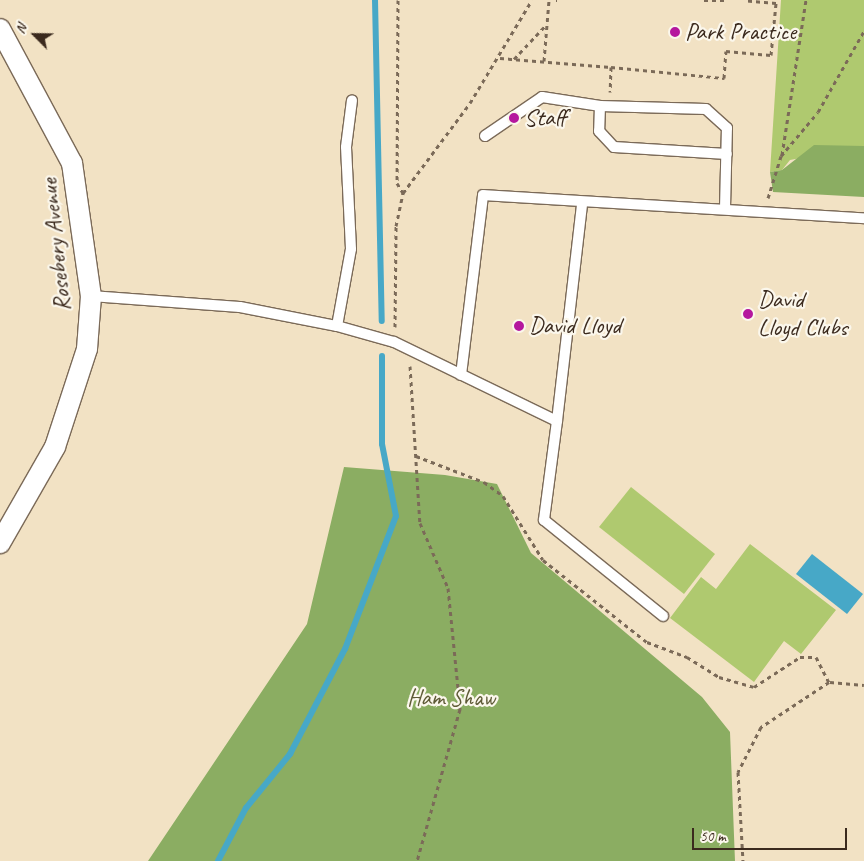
<!DOCTYPE html>
<html>
<head>
<meta charset="utf-8">
<style>
	body { margin:0 }
	#map { position:relative; width:864px; height:861px; overflow:hidden; background:#f2e2c4; font-family:Caveat,sans-serif }
	div>[style] { position:absolute }
	.green>* { inset:0; background:#afc96f }
	.forest>* { inset:0; background:#8bad62 }
	.water>* { inset:0; background:#47a8c7 }
	.stream>* { height:6px; margin:-3px; padding:0 3px; transform-origin:3px; border-radius:3px; background:#47a8c7 }
	.path>* { height:3px; margin-top:-1.5px; transform-origin:0; background:repeating-linear-gradient(90deg,#7b6a58 0 4px,transparent 0 8px) }
	.roads { filter:drop-shadow(1px 0 #7b6a58) drop-shadow(-1px 0 #7b6a58) drop-shadow(0 1px #7b6a58) drop-shadow(0 -1px #7b6a58) }
	.lane>* { height:10px; margin:-5px; padding:0 5px; transform-origin:5px; border-radius:5px; background:#fff }
	.street>* { height:20px; margin:-10px; padding:0 10px; transform-origin:10px; border-radius:10px; background:#fff }
	.dots>* { width:14px; height:14px; translate:-50% -50%; box-sizing:border-box; border:2px solid #fbf7ec; border-radius:50% }
	span { translate:-50% -50%; white-space:nowrap; text-align:center; line-height:1.15; -webkit-text-stroke:4.5px #fbf7ec; paint-order:stroke }
	.poi-label { font-size:24px; color:#3b2a1e }
	.left { translate:0 -50%; text-align:left }
	.street-label { font-size:24px; color:#3b2a1e }
	.park-label { font-size:24px; color:#5e5a36 }
	.north { position:absolute; left:10px; top:10px; width:50px; height:50px; -webkit-text-stroke:4px #fbf7ec; paint-order:stroke; rotate:293deg; font-size:14px; font-weight:700; line-height:20px; text-align:center; color:#3b2a1e }
	.north::after { content:''; display:block; margin:auto; width:18px; height:22px; background:#3b2a1e; clip-path:polygon(50% 0,100% 100%,50% 72%,0 100%) }
	.scale { position:absolute; left:692px; top:828px; width:155px; height:22px; box-sizing:border-box; border:2px solid #3b2a1e; border-top:0; padding-left:6px; font-size:15px; line-height:18px; white-space:nowrap; color:#3b2a1e; -webkit-text-stroke:4px #fbf7ec; paint-order:stroke }
</style>
</head>
<body>
<div id="map">
	<div class="green">
		<i style="clip-path:polygon(781px 0,864px 0,864px 146px,790px 160px,782px 170px,770px 172px)"></i>
		<i style="clip-path:polygon(631px 487px,715px 554px,684px 594px,599px 527px)"></i>
		<i style="clip-path:polygon(750px 544px,836px 610px,801px 654px,784px 641px,754px 682px,670px 618px,701px 577px,716px 589px)"></i>
	</div>
	<div class="forest">
		<i style="clip-path:polygon(814px 145px,864px 146px,864px 197px,773px 192px,770px 172px,782px 170px)"></i>
		<i style="clip-path:polygon(344px 467px,445px 475px,497px 484px,531px 553px,702px 697px,730px 732px,735px 861px,148px 861px,307px 624px)"></i>
	</div>
	<div class="water">
		<i style="clip-path:polygon(812px 554px,863px 594px,847px 614px,796px 574px)"></i>
	</div>
	<div class="stream">
		<i style="left:375px;top:0;width:321px;rotate:88.8deg"></i>
		<i style="left:218px;top:861px;width:60px;rotate:-62.2deg"></i>
		<i style="left:246px;top:808px;width:70px;rotate:-50.8deg"></i>
		<i style="left:290px;top:754px;width:119px;rotate:-62.4deg"></i>
		<i style="left:345px;top:649px;width:142px;rotate:-69deg"></i>
		<i style="left:396px;top:516px;width:73px;rotate:-101deg"></i>
		<i style="left:382px;top:444px;width:88px;rotate:-90deg"></i>
	</div>
	<div class="path">
		<i style="left:398px;top:0;width:183px;rotate:90.3deg"></i>
		<i style="left:397px;top:183px;width:12px;rotate:59deg"></i>
		<i style="left:556px;top:0;width:1px"></i>
		<i style="left:704px;top:0;width:24px"></i>
		<i style="left:500px;top:58px;width:111px;rotate:4.6deg"></i>
		<i style="left:611px;top:67px;width:25px;rotate:92deg"></i>
		<i style="left:514px;top:59px;width:48px;rotate:-46.7deg"></i>
		<i style="left:544px;top:61px;width:61px;rotate:-85.3deg"></i>
		<i style="left:611px;top:67px;width:114px;rotate:5.6deg"></i>
		<i style="left:724px;top:78px;width:27px;rotate:-86deg"></i>
		<i style="left:726px;top:51px;width:45px;rotate:5.1deg"></i>
		<i style="left:771px;top:55px;width:52px;rotate:-84.5deg"></i>
		<i style="left:776px;top:3px;width:32px;rotate:-175deg"></i>
		<i style="left:782px;top:155px;width:157px;rotate:-81.2deg"></i>
		<i style="left:768px;top:198px;width:44px;rotate:-72.8deg"></i>
		<i style="left:781px;top:156px;width:57px;rotate:-49.9deg"></i>
		<i style="left:818px;top:112px;width:93px;rotate:-60.4deg"></i>
		<i style="left:395px;top:327px;width:101px;rotate:-89.4deg"></i>
		<i style="left:396px;top:226px;width:34px;rotate:-78deg"></i>
		<i style="left:403px;top:193px;width:112px;rotate:-53.3deg"></i>
		<i style="left:470px;top:103px;width:120px;rotate:-59deg"></i>
		<i style="left:410px;top:366px;width:157px;rotate:86.4deg"></i>
		<i style="left:420px;top:523px;width:71px;rotate:66.7deg"></i>
		<i style="left:448px;top:588px;width:122px;rotate:84.3deg"></i>
		<i style="left:460px;top:709px;width:158px;rotate:105.8deg"></i>
		<i style="left:416px;top:456px;width:73px;rotate:20.9deg"></i>
		<i style="left:484px;top:482px;width:24px;rotate:36deg"></i>
		<i style="left:503px;top:496px;width:75px;rotate:58deg"></i>
		<i style="left:543px;top:560px;width:132px;rotate:38.3deg"></i>
		<i style="left:647px;top:642px;width:43px;rotate:20.6deg"></i>
		<i style="left:687px;top:657px;width:38px;rotate:32deg"></i>
		<i style="left:719px;top:677px;width:36px;rotate:16deg"></i>
		<i style="left:754px;top:687px;width:55px;rotate:-33.1deg"></i>
		<i style="left:800px;top:657px;width:16px"></i>
		<i style="left:816px;top:657px;width:28px;rotate:63deg"></i>
		<i style="left:829px;top:682px;width:82px;rotate:146.5deg"></i>
		<i style="left:761px;top:727px;width:51px;rotate:117.1deg"></i>
		<i style="left:738px;top:772px;width:89px;rotate:86.8deg"></i>
		<i style="left:830px;top:682px;width:34px;rotate:5deg"></i>
	</div>
	<div class="roads">
		<div class="lane">
			<i style="left:485px;top:136px;width:69px;rotate:-34.4deg"></i>
			<i style="left:542px;top:97px;width:59px;rotate:8.8deg"></i>
			<i style="left:725px;top:208px;width:80px;rotate:-88.6deg"></i>
			<i style="left:727px;top:128px;width:28px;rotate:-138deg"></i>
			<i style="left:706px;top:109px;width:106px;rotate:-178.4deg"></i>
			<i style="left:600px;top:106px;width:25px;rotate:92deg"></i>
			<i style="left:599px;top:131px;width:22px;rotate:47deg"></i>
			<i style="left:614px;top:147px;width:113px;rotate:3.5deg"></i>
			<i style="left:91px;top:296px;width:149px;rotate:4.2deg"></i>
			<i style="left:240px;top:307px;width:99px;rotate:11.1deg"></i>
			<i style="left:337px;top:326px;width:59px;rotate:15.7deg"></i>
			<i style="left:394px;top:342px;width:181px;rotate:25.9deg"></i>
			<i style="left:557px;top:421px;width:218px;rotate:-83.4deg"></i>
			<i style="left:337px;top:326px;width:78px;rotate:-79.7deg"></i>
			<i style="left:351px;top:249px;width:102px;rotate:-92.8deg"></i>
			<i style="left:346px;top:147px;width:47px;rotate:-82.7deg"></i>
			<i style="left:461px;top:375px;width:181px;rotate:-83deg"></i>
			<i style="left:483px;top:195px;width:382px;rotate:3.5deg"></i>
			<i style="left:557px;top:421px;width:100px;rotate:97.5deg"></i>
			<i style="left:544px;top:520px;width:153px;rotate:38.9deg"></i>
		</div>
		<div class="street">
			<i style="left:0;top:29px;width:152px;rotate:61.8deg"></i>
			<i style="left:72px;top:163px;width:134px;rotate:81.9deg"></i>
			<i style="left:91px;top:296px;width:53px;rotate:94.3deg"></i>
			<i style="left:87px;top:349px;width:103px;rotate:108.1deg"></i>
			<i style="left:55px;top:447px;width:111px;rotate:119.8deg"></i>
		</div>
	</div>
	<div class="dots">
		<i style="left:675px;top:32px;background:#b5179e"></i>
		<i style="left:514px;top:118px;background:#b5179e"></i>
		<i style="left:748px;top:314px;background:#b5179e"></i>
		<i style="left:519px;top:326px;background:#b5179e"></i>
	</div>
	<div class="poi-label">
		<span class="left" style="left:685px;top:32px">Park Practice</span>
		<span class="left" style="left:524px;top:118px">Staff</span>
		<span class="left" style="left:758px;top:314px">David<br>Lloyd Clubs</span>
		<span class="left" style="left:529px;top:326px">David Lloyd</span>
	</div>
	<div class="street-label">
		<span style="left:56px;top:245px;rotate:-96deg">Rosebery Avenue</span>
	</div>
	<div class="park-label">
		<span style="left:451px;top:698px">Ham Shaw</span>
	</div>
	<div class="north">N</div>
	<div class="scale">50 m</div>
</div>
</body>
</html>
